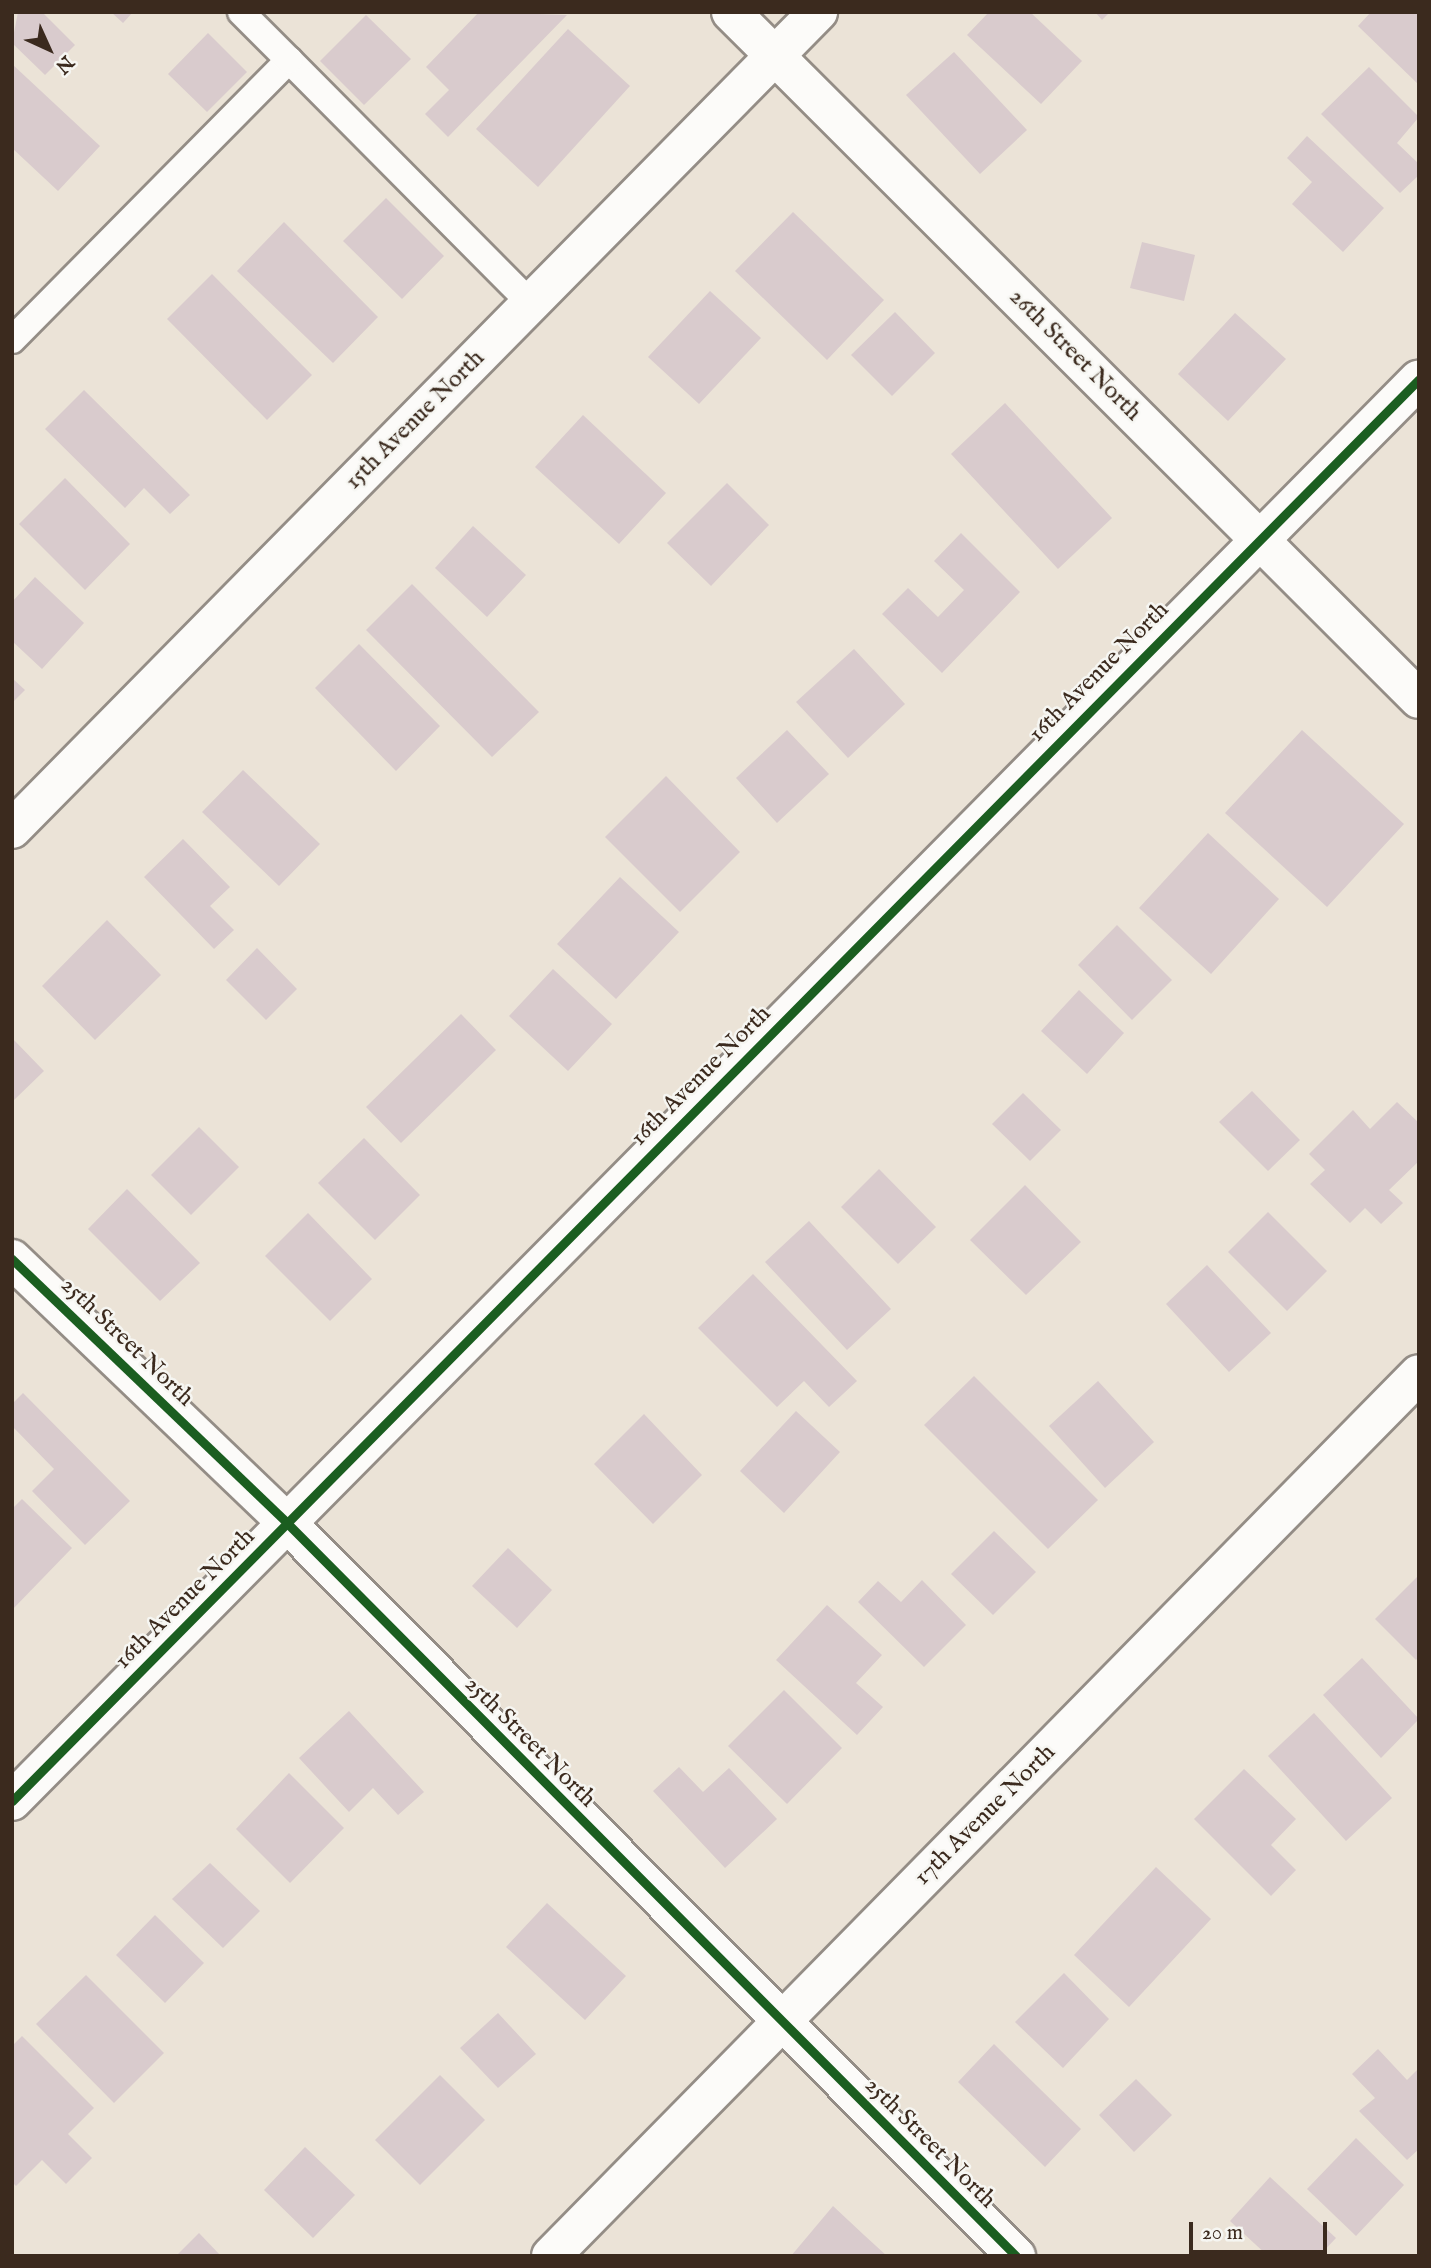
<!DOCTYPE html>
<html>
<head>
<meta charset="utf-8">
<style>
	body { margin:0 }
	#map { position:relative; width:1431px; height:2268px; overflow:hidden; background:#ebe3d7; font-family:"IM FELL English",serif }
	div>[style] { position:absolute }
	.building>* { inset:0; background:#d9cbcd }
	.roads { filter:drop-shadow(2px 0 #948d86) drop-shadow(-2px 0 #948d86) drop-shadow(0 2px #948d86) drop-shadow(0 -2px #948d86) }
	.service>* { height:26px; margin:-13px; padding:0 13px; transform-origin:13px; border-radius:13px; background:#fcfbf9 }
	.minor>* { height:38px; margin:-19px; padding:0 19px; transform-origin:19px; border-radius:19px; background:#fcfbf9 }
	.cycleway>* { height:9px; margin:-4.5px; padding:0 4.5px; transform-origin:4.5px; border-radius:4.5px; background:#1b5e20 }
	span { translate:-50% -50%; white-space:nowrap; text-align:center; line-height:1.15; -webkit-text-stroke:5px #f6f6f2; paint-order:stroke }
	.street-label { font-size:24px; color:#3b2a1e }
	.frame { position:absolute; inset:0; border:14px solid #3b2a1e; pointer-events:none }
	.north { position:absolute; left:14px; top:14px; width:70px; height:70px; -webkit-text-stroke:5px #f6f6f2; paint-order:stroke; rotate:135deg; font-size:19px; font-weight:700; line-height:28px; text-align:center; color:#3b2a1e }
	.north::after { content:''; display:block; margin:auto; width:24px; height:32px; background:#3b2a1e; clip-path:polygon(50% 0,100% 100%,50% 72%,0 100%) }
	.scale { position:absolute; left:1189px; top:2222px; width:138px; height:32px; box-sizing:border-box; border:4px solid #3b2a1e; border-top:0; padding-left:9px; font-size:21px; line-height:24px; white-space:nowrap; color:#3b2a1e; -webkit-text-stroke:5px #f6f6f2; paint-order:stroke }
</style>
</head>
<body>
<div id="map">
	<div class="building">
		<i style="clip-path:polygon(18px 12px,42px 12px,75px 45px,45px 75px,12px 43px)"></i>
		<i style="clip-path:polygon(111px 12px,133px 12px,123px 23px)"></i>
		<i style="clip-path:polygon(479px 12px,567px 15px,448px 137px,425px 114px,449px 90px,426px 67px)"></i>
		<i style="clip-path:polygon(989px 12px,1030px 12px,1082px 61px,1041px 104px,967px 35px)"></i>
		<i style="clip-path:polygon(1095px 12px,1110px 12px,1102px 20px)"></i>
		<i style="clip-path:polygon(1371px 12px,1419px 12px,1419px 85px,1358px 26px)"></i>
		<i style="clip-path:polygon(366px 15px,411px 59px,364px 105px,320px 61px)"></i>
		<i style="clip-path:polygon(568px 29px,630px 86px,538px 187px,476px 129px)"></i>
		<i style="clip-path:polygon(208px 33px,247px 72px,207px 112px,168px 74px)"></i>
		<i style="clip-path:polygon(954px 52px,1027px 130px,980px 174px,906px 95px)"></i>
		<i style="clip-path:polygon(12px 64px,100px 146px,58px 191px,12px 148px)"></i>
		<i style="clip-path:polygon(1369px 67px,1419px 117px,1397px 143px,1419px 164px,1419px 175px,1400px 193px,1321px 114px)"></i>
		<i style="clip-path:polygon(1307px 136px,1384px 208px,1343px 252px,1292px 204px,1312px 182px,1287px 158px)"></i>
		<i style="clip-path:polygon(386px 198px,444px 256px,402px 299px,343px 241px)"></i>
		<i style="clip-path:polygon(793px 212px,884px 300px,827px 360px,735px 271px)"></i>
		<i style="clip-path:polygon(284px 222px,378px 317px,333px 363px,237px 271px)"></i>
		<i style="clip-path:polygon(1142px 242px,1195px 255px,1184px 301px,1130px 288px)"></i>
		<i style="clip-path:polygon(212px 274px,312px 375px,267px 420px,167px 319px)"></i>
		<i style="clip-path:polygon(710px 291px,761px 338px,699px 404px,648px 357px)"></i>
		<i style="clip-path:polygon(895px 312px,935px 353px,892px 396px,851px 355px)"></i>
		<i style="clip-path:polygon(1235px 313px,1286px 359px,1228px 421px,1178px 374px)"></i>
		<i style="clip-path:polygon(84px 390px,190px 495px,170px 514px,144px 488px,125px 508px,45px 429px)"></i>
		<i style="clip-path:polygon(1005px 403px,1112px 518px,1058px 569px,951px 454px)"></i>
		<i style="clip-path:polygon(583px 415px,666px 493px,619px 544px,535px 467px)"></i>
		<i style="clip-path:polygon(65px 478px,130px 544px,85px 590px,19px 524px)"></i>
		<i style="clip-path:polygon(727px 483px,769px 525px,711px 586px,667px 543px)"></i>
		<i style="clip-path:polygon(473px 526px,526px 575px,487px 617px,435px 568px)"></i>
		<i style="clip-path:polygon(961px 533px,1020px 592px,942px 673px,882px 614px,908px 588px,938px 617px,964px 590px,934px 561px)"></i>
		<i style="clip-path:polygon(35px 577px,84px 623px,42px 669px,12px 641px,12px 602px)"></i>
		<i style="clip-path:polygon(412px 584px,539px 712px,492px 757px,366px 630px)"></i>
		<i style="clip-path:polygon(359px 644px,440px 726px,396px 771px,315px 688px)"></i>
		<i style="clip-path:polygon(854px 649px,905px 704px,848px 758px,796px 702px)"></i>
		<i style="clip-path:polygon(12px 678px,25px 690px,12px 703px)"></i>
		<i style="clip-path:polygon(787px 730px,829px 774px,777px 823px,736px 778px)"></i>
		<i style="clip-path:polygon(1302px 730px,1404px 824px,1327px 907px,1225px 813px)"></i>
		<i style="clip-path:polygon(243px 770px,320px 844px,279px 886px,202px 812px)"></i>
		<i style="clip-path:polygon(666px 776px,740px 852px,680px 912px,605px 837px)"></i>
		<i style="clip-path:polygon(1208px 833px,1279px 899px,1211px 974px,1139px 908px)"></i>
		<i style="clip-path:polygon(183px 839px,230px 887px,210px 906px,234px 930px,214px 949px,144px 877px)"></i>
		<i style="clip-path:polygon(620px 877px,679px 932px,616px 999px,557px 944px)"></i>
		<i style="clip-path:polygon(107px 920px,161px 975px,95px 1040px,42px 986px)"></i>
		<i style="clip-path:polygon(1117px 925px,1172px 980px,1132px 1020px,1078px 965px)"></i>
		<i style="clip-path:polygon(257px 948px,297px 989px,266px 1020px,226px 980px)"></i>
		<i style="clip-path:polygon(553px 969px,612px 1024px,568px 1071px,509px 1016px)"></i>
		<i style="clip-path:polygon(1079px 990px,1124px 1033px,1087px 1074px,1041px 1031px)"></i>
		<i style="clip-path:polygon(461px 1014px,496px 1050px,401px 1143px,366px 1107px)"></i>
		<i style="clip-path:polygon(12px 1038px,44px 1071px,12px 1102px)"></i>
		<i style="clip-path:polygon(1252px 1091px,1300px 1140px,1268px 1171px,1219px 1122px)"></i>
		<i style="clip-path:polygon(1023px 1093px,1061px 1130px,1030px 1161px,992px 1124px)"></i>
		<i style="clip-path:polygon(1397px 1102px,1419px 1123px,1419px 1161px,1389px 1190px,1403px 1203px,1381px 1224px,1365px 1208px,1350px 1223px,1310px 1184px,1325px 1170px,1309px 1154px,1353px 1110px,1370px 1129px)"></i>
		<i style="clip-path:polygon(199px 1127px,239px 1167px,191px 1215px,151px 1175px)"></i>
		<i style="clip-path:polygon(364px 1138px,420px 1195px,375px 1240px,318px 1183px)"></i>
		<i style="clip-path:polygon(879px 1169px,936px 1227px,898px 1264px,841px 1207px)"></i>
		<i style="clip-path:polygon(1025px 1185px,1081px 1242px,1026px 1295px,970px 1240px)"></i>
		<i style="clip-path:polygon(127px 1189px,200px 1263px,160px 1301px,88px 1229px)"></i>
		<i style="clip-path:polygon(1268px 1212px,1327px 1271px,1287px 1311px,1228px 1252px)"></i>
		<i style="clip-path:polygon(308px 1213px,372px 1279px,330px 1321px,265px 1256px)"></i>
		<i style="clip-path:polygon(809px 1221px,891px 1309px,847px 1350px,765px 1262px)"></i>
		<i style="clip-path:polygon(1207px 1265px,1271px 1333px,1229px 1372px,1166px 1304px)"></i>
		<i style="clip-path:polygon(753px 1274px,857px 1381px,829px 1407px,804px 1381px,777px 1407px,698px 1328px)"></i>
		<i style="clip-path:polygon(974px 1376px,1098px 1500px,1048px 1549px,924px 1425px)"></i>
		<i style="clip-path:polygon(1098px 1381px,1154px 1442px,1105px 1488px,1049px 1426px)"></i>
		<i style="clip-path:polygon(23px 1393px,130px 1501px,85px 1545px,32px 1491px,54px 1469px,12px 1426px,12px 1404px)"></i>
		<i style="clip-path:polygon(796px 1411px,840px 1452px,784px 1513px,740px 1471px)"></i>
		<i style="clip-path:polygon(644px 1414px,702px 1475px,653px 1524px,594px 1464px)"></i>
		<i style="clip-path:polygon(22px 1499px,72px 1548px,12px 1610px,12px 1509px)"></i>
		<i style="clip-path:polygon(994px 1531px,1036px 1572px,993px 1615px,951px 1574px)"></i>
		<i style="clip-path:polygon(508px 1548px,552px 1590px,517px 1628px,472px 1586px)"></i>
		<i style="clip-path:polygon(1419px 1575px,1419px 1657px,1416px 1660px,1375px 1619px)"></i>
		<i style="clip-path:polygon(922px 1580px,966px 1625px,924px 1667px,858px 1602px,878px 1581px,901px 1602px)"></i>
		<i style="clip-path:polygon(827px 1605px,882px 1655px,856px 1683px,883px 1707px,857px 1735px,776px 1660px)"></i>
		<i style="clip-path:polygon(1362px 1658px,1419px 1719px,1381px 1758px,1323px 1695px)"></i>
		<i style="clip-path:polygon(784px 1690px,842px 1748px,787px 1804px,728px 1746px)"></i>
		<i style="clip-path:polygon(349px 1711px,424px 1792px,398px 1815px,373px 1788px,349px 1812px,299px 1758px)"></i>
		<i style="clip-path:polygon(1314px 1713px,1392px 1798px,1346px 1841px,1268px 1756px)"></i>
		<i style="clip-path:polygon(679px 1767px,703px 1792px,729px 1768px,777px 1819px,725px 1868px,653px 1791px)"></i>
		<i style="clip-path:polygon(1244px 1769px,1296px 1819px,1271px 1845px,1296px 1870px,1271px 1896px,1194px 1819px)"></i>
		<i style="clip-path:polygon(289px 1773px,344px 1828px,290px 1883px,236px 1829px)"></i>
		<i style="clip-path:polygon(210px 1863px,260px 1911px,223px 1948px,172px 1899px)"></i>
		<i style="clip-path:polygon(1156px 1867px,1211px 1919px,1129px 2007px,1074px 1955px)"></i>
		<i style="clip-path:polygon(547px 1903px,626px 1976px,585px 2020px,506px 1947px)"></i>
		<i style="clip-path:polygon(155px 1915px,204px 1963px,165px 2003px,116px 1955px)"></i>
		<i style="clip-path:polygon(1064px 1973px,1109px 2019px,1063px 2068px,1015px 2022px)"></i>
		<i style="clip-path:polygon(86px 1975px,164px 2053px,114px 2103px,36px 2024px)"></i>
		<i style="clip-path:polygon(498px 2013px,536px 2054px,498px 2088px,460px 2048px)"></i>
		<i style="clip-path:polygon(22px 2036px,94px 2108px,68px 2134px,92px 2158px,66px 2184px,42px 2160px,16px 2186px,12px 2182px,12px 2046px)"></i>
		<i style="clip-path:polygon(994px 2044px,1081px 2129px,1045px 2167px,958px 2082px)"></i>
		<i style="clip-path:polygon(1378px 2049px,1407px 2080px,1419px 2068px,1419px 2149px,1407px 2160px,1359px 2111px,1375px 2098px,1352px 2074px)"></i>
		<i style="clip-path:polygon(440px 2075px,485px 2120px,420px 2185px,375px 2140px)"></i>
		<i style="clip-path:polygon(1136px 2079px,1172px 2115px,1134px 2152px,1099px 2115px)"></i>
		<i style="clip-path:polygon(1356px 2138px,1404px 2185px,1356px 2236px,1307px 2189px)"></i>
		<i style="clip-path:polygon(305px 2147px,355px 2195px,313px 2238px,264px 2190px)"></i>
		<i style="clip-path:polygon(1270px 2177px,1336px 2238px,1319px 2256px,1268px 2256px,1230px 2221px)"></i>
		<i style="clip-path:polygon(833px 2206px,864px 2235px,887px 2256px,791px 2256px)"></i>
		<i style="clip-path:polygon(199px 2233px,221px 2256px,176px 2256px)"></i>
	</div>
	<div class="roads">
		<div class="service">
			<i style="left:289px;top:60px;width:342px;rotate:45.2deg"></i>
			<i style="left:12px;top:340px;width:394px;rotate:-45.3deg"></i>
			<i style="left:289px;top:60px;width:68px;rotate:-135deg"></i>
		</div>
		<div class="minor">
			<i style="left:731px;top:12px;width:972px;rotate:44.96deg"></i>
			<i style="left:12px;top:829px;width:1148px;rotate:-45.39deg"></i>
			<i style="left:12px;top:1259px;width:381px;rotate:43.8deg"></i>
			<i style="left:287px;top:1523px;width:1034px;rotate:45.16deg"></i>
			<i style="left:12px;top:1801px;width:2000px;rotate:-45.3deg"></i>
			<i style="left:551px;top:2256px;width:1237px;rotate:-45.46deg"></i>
		</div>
	</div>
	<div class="cycleway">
		<i style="left:12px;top:1259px;width:381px;rotate:43.8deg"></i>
		<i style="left:287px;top:1523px;width:1034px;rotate:45.16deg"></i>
		<i style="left:12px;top:1801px;width:2000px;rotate:-45.3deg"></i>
	</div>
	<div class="street-label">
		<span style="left:1075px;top:355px;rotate:45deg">26th Street North</span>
		<span style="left:415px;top:420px;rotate:-45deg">15th Avenue North</span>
		<span style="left:1099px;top:672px;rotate:-45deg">16th Avenue North</span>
		<span style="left:701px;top:1076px;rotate:-45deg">16th Avenue North</span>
		<span style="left:127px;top:1342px;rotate:44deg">25th Street North</span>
		<span style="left:185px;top:1599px;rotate:-45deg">16th Avenue North</span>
		<span style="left:530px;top:1742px;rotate:45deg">25th Street North</span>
		<span style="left:985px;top:1815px;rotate:-45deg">17th Avenue North</span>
		<span style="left:930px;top:2143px;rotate:45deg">25th Street North</span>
	</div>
	<div class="frame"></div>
	<div class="north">N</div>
	<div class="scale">20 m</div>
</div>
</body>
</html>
